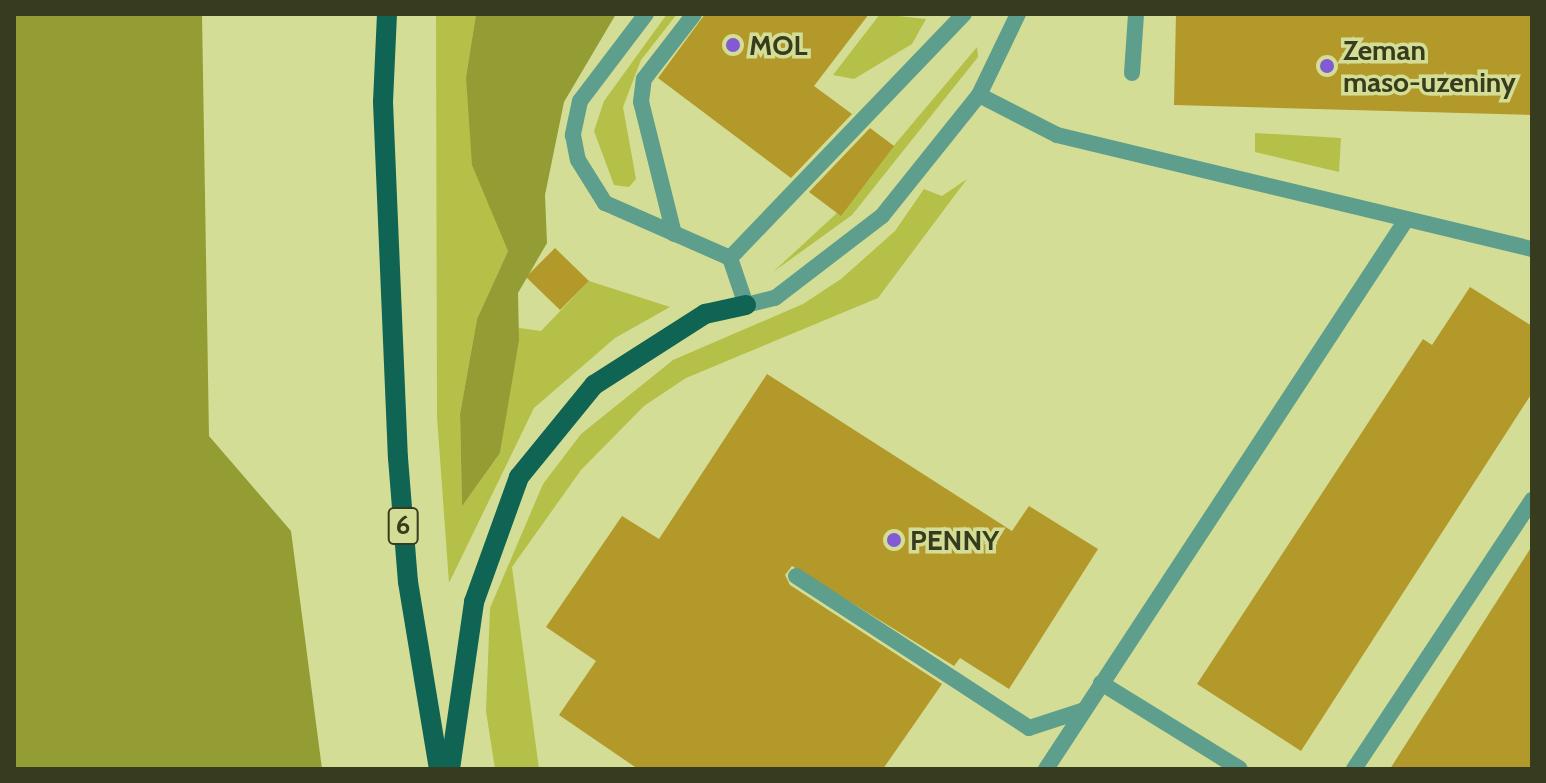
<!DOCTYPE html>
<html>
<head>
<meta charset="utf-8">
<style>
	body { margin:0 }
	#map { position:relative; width:1546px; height:783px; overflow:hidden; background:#d4dd95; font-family:Cabin,sans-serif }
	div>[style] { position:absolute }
	.green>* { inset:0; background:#b5c048 }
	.forest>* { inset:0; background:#939d34 }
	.building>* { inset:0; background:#b3982a }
	.service>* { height:16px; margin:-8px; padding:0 8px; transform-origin:8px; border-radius:8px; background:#5e9e8c }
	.primary>* { height:20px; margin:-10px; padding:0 10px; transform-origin:10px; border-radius:10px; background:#0f6453 }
	.dots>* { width:22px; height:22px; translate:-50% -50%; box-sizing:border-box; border:4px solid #d4dd95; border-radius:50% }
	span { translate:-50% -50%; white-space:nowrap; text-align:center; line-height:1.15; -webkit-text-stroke:7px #d4dd95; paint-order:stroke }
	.shield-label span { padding:2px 6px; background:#d4dd95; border:2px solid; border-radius:6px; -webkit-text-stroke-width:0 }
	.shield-label { font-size:26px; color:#383c1e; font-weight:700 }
	.poi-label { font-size:28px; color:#383c1e; font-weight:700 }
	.left { translate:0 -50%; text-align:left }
	.frame { position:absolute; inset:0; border:16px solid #383c1e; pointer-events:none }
</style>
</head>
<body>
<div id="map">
	<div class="green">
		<i style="clip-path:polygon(436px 14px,476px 14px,466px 77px,508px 251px,477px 319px,460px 414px,462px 505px,500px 453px,519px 328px,541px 331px,589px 281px,670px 307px,615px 338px,534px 408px,449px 583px,437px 417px)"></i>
		<i style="clip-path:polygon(667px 14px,677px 14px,641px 60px,623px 107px,636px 179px,629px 187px,614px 185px,594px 131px,604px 101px)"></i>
		<i style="clip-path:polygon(880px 14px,926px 19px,912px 44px,854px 79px,833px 75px)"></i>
		<i style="clip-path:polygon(977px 47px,978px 57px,852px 215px,773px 272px,837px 213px)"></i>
		<i style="clip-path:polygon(1255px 133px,1341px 138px,1339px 172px,1255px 152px)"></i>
		<i style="clip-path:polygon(967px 179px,878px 298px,686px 378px,644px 406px,581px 470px,512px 567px,539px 769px,495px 769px,486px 711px,490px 608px,543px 484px,581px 434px,673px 360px,803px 304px,841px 279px,895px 231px,924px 189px,942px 196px)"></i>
	</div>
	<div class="forest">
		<i style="clip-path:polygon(14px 14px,202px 14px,209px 436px,291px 531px,322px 769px,14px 769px)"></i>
		<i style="clip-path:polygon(476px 14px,616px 14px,564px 102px,545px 195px,547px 243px,518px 293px,519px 340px,500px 453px,462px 506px,460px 414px,477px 319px,508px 251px,472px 165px,466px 77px)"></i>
	</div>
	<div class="building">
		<i style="clip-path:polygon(705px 14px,869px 14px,814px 86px,852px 114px,791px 178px,658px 78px)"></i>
		<i style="clip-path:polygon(1176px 14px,1532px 14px,1532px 115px,1174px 105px)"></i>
		<i style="clip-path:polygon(870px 128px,894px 146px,841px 216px,809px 192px)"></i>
		<i style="clip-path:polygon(555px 248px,589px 281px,560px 310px,526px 277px)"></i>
		<i style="clip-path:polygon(1470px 287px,1532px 326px,1532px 393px,1301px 751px,1197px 684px,1423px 339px,1432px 345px)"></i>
		<i style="clip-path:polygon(767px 374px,1012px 531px,1029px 506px,1098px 549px,1009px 689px,960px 658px,954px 666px,792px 566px,785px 575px,790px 585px,942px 684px,883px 769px,638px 769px,559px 715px,596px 661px,546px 627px,622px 516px,659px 539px)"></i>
		<i style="clip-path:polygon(1532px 546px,1532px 769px,1390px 769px)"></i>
	</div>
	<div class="service">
		<i style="left:646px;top:14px;width:109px;rotate:127.2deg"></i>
		<i style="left:580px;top:101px;width:35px;rotate:102deg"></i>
		<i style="left:573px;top:135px;width:25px;rotate:79deg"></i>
		<i style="left:578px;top:160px;width:51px;rotate:57.9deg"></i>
		<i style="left:605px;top:203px;width:137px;rotate:23.7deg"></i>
		<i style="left:730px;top:258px;width:50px;rotate:71.2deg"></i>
		<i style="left:746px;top:305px;width:30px;rotate:-14deg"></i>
		<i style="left:775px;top:298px;width:135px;rotate:-37.5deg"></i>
		<i style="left:882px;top:216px;width:155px;rotate:-51.3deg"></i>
		<i style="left:979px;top:95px;width:90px;rotate:-64.3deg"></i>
		<i style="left:1132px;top:73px;width:59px;rotate:-86.1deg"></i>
		<i style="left:979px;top:95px;width:88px;rotate:27.1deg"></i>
		<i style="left:1057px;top:135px;width:488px;rotate:13.5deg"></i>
		<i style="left:674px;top:234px;width:136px;rotate:-104deg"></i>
		<i style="left:641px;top:102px;width:23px;rotate:-83deg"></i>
		<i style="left:644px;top:79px;width:82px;rotate:-52.4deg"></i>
		<i style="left:730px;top:258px;width:338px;rotate:-46.2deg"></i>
		<i style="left:796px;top:576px;width:278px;rotate:33.1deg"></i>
		<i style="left:1029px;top:728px;width:58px;rotate:-18.1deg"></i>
		<i style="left:1101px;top:683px;width:163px;rotate:31.7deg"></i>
		<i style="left:1046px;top:769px;width:657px;rotate:-56.75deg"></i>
		<i style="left:1354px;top:769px;width:323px;rotate:-56.5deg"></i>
	</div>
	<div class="primary">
		<i style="left:387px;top:14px;width:88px;rotate:92.6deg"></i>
		<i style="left:383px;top:102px;width:356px;rotate:87.6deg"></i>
		<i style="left:398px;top:458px;width:124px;rotate:85.4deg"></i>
		<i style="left:408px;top:582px;width:190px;rotate:80.6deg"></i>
		<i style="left:450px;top:769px;width:169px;rotate:-81.8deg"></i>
		<i style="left:474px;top:602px;width:133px;rotate:-70.2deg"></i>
		<i style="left:519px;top:477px;width:119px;rotate:-50.8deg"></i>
		<i style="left:594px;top:385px;width:132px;rotate:-32.6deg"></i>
		<i style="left:705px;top:314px;width:42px;rotate:-12.4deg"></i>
	</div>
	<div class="dots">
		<i style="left:733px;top:45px;background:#815ad4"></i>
		<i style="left:1327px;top:66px;background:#815ad4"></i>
		<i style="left:894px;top:540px;background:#815ad4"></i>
	</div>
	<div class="shield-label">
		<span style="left:403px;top:526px">6</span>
	</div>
	<div class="poi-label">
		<span class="left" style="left:749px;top:45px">MOL</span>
		<span class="left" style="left:1343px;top:66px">Zeman<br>maso-uzeniny</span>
		<span class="left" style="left:910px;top:540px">PENNY</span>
	</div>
	<div class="frame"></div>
</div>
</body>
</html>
